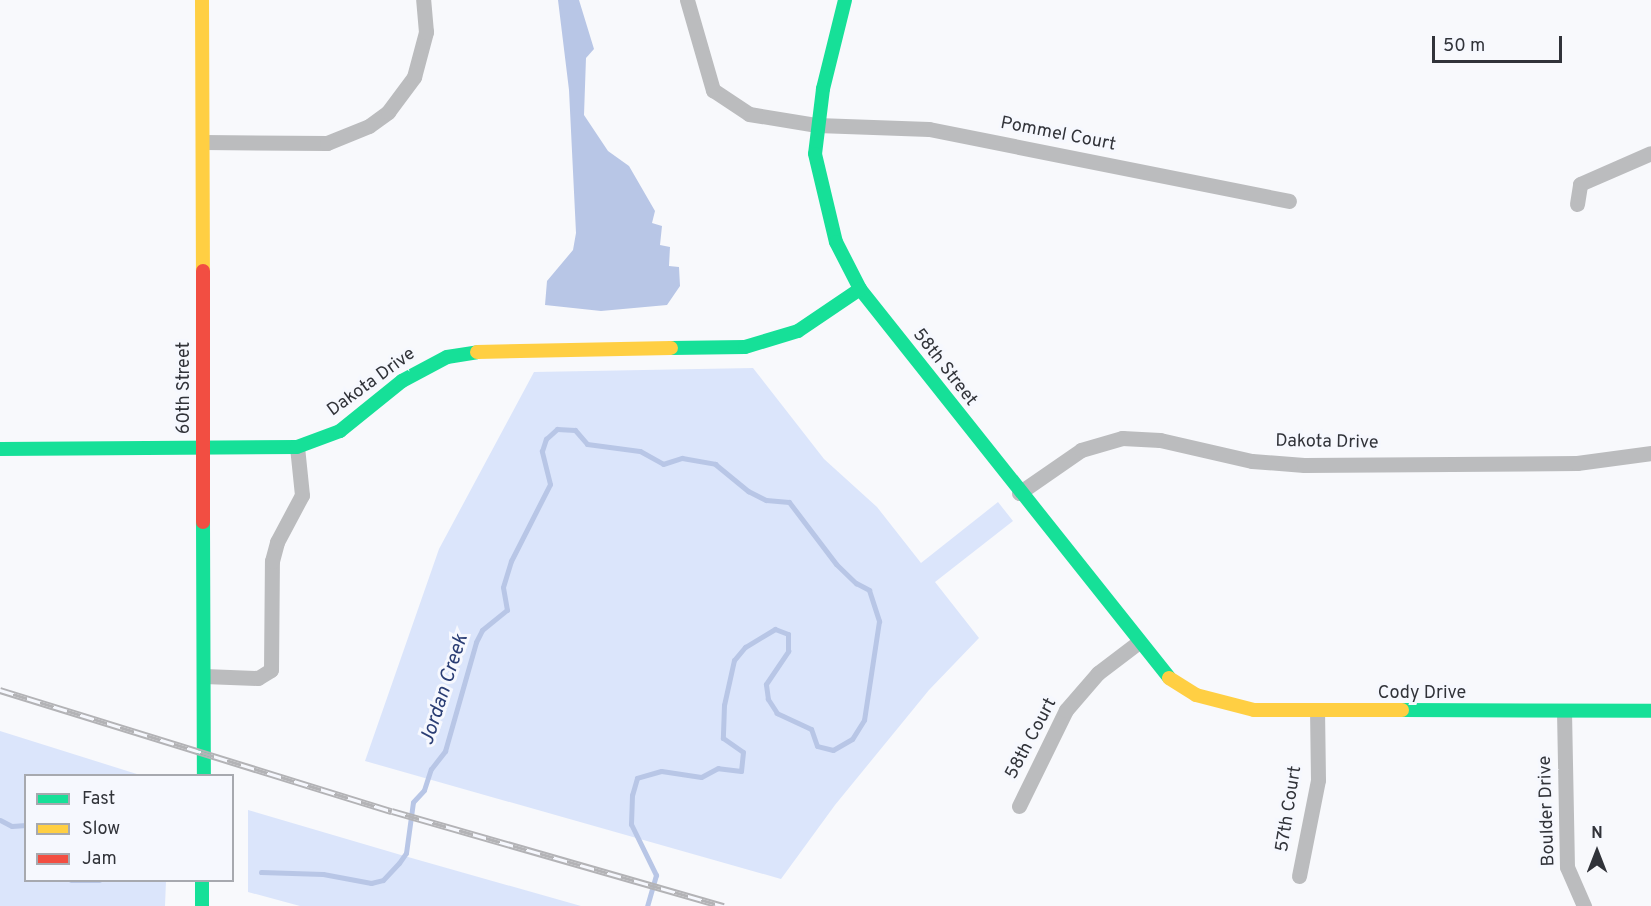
<!DOCTYPE html>
<html>
<head>
<meta charset="utf-8">
<style>
	body { margin:0 }
	#map { position:relative; width:1651px; height:906px; overflow:hidden; background:#f8f9fc; font-family:Overpass,sans-serif }
	div>[style] { position:absolute }
	.green>* { inset:0; background:#dbe5fb }
	.water>* { inset:0; background:#b8c6e6 }
	.stream>* { height:5px; margin:-2.5px; padding:0 2.5px; transform-origin:2.5px; border-radius:2.5px; background:#b8c6e6 }
	.street>* { height:15px; margin:-7.5px; padding:0 7.5px; transform-origin:7.5px; border-radius:7.5px; background:#bbbcbe }
	.fast>* { height:14px; margin:-7px; padding:0 7px; transform-origin:7px; border-radius:7px; background:#16e098 }
	.slow>* { height:14px; margin:-7px; padding:0 7px; transform-origin:7px; border-radius:7px; background:#ffcf43 }
	.jam>* { height:14px; margin:-7px; padding:0 7px; transform-origin:7px; border-radius:7px; background:#f24e42 }
	.rail>* { height:7px; margin-top:-3.5px; transform-origin:0; background:repeating-linear-gradient(90deg,#f6f8fe 0 14px,#b3b3b6 0 28px); box-sizing:border-box; border-block:2px solid #b3b3b6 }
	span { translate:-50% -50%; white-space:nowrap; text-align:center; line-height:1.15; -webkit-text-stroke:6px #f6f8fe; paint-order:stroke }
	.street-label { font-size:18px; color:#313339 }
	.water-label { font-size:20px; color:#2a3d74; font-style:italic }
	.legend { position:absolute; left:24px; top:774px; width:210px; height:108px; box-sizing:border-box; background:#f6f8fe; border:2px solid #a7a9af; margin:0; padding:8px 10px; list-style:none; font-size:18px; color:#313339 }
	.legend li { display:flex; align-items:center; gap:12px; height:30px }
	.legend b { width:30px; border:2px solid #a7a9af }
	.north { position:absolute; left:1567px; top:822px; width:60px; height:60px; -webkit-text-stroke:4px #f6f8fe; paint-order:stroke; rotate:0deg; font-size:16px; font-weight:700; line-height:24px; text-align:center; color:#313339 }
	.north::after { content:''; display:block; margin:auto; width:21px; height:27px; background:#313339; clip-path:polygon(50% 0,100% 100%,50% 72%,0 100%) }
	.scale { position:absolute; left:1432px; top:36px; width:130px; height:27px; box-sizing:border-box; border:3px solid #313339; border-top:0; padding-left:8px; font-size:18px; line-height:21px; white-space:nowrap; color:#313339; -webkit-text-stroke:4px #f6f8fe; paint-order:stroke }
</style>
</head>
<body>
<div id="map">
	<div class="green">
		<i style="clip-path:polygon(753px 368px,824px 459px,877px 507px,921px 563px,998px 502px,1013px 521px,935px 582px,979px 638px,929px 690px,835px 805px,781px 879px,365px 761px,439px 549px,534px 372px)"></i>
		<i style="clip-path:polygon(0 731px,140px 775px,26px 776px,26px 880px,166px 881px,165px 906px,0 906px)"></i>
		<i style="clip-path:polygon(248px 810px,401px 855px,581px 906px,300px 906px,248px 892px)"></i>
	</div>
	<div class="water">
		<i style="clip-path:polygon(558px 0,579px 0,594px 49px,586px 58px,584px 115px,608px 151px,629px 166px,655px 211px,652px 223px,662px 226px,660px 245px,670px 247px,669px 266px,679px 267px,680px 286px,667px 305px,601px 311px,545px 305px,547px 281px,573px 250px,576px 233px,569px 90px)"></i>
	</div>
	<div class="stream">
		<i style="left:0;top:820px;width:13px;rotate:27deg"></i>
		<i style="left:12px;top:826px;width:14px;rotate:-4deg"></i>
		<i style="left:261px;top:872px;width:62px;rotate:1.8deg"></i>
		<i style="left:323px;top:874px;width:49px;rotate:10.6deg"></i>
		<i style="left:371px;top:883px;width:12px;rotate:-14deg"></i>
		<i style="left:383px;top:880px;width:23px;rotate:-47deg"></i>
		<i style="left:399px;top:863px;width:12px;rotate:-55deg"></i>
		<i style="left:406px;top:853px;width:51px;rotate:-82.2deg"></i>
		<i style="left:413px;top:802px;width:16px;rotate:-47deg"></i>
		<i style="left:424px;top:790px;width:22px;rotate:-72deg"></i>
		<i style="left:431px;top:769px;width:23px;rotate:-52deg"></i>
		<i style="left:445px;top:751px;width:113px;rotate:-74.1deg"></i>
		<i style="left:476px;top:642px;width:13px;rotate:-63deg"></i>
		<i style="left:482px;top:630px;width:32px;rotate:-39deg"></i>
		<i style="left:507px;top:610px;width:23px;rotate:-100deg"></i>
		<i style="left:503px;top:587px;width:27px;rotate:-73deg"></i>
		<i style="left:511px;top:561px;width:86px;rotate:-63.1deg"></i>
		<i style="left:550px;top:484px;width:34px;rotate:-104deg"></i>
		<i style="left:542px;top:451px;width:13px;rotate:-72deg"></i>
		<i style="left:546px;top:439px;width:15px;rotate:-42deg"></i>
		<i style="left:557px;top:429px;width:18px;rotate:3deg"></i>
		<i style="left:575px;top:430px;width:18px;rotate:49deg"></i>
		<i style="left:587px;top:444px;width:53px;rotate:7.5deg"></i>
		<i style="left:640px;top:451px;width:26px;rotate:29deg"></i>
		<i style="left:663px;top:464px;width:20px;rotate:-18deg"></i>
		<i style="left:682px;top:458px;width:34px;rotate:10deg"></i>
		<i style="left:715px;top:464px;width:43px;rotate:39.3deg"></i>
		<i style="left:748px;top:491px;width:20px;rotate:27deg"></i>
		<i style="left:766px;top:500px;width:23px;rotate:5deg"></i>
		<i style="left:789px;top:502px;width:78px;rotate:52.8deg"></i>
		<i style="left:836px;top:564px;width:28px;rotate:44deg"></i>
		<i style="left:856px;top:583px;width:15px;rotate:28deg"></i>
		<i style="left:869px;top:590px;width:33px;rotate:72deg"></i>
		<i style="left:879px;top:621px;width:100px;rotate:98.6deg"></i>
		<i style="left:864px;top:720px;width:22px;rotate:122deg"></i>
		<i style="left:852px;top:739px;width:22px;rotate:150deg"></i>
		<i style="left:833px;top:750px;width:16px;rotate:-166deg"></i>
		<i style="left:817px;top:746px;width:18px;rotate:-109deg"></i>
		<i style="left:811px;top:729px;width:38px;rotate:-155deg"></i>
		<i style="left:777px;top:713px;width:17px;rotate:-123deg"></i>
		<i style="left:768px;top:699px;width:15px;rotate:-98deg"></i>
		<i style="left:766px;top:684px;width:40px;rotate:-56deg"></i>
		<i style="left:788px;top:651px;width:17px;rotate:-90deg"></i>
		<i style="left:788px;top:634px;width:14px;rotate:-159deg"></i>
		<i style="left:775px;top:629px;width:35px;rotate:149deg"></i>
		<i style="left:745px;top:647px;width:17px;rotate:130deg"></i>
		<i style="left:734px;top:660px;width:46px;rotate:102.5deg"></i>
		<i style="left:724px;top:705px;width:33px;rotate:92deg"></i>
		<i style="left:723px;top:738px;width:24px;rotate:35deg"></i>
		<i style="left:743px;top:752px;width:19px;rotate:96deg"></i>
		<i style="left:741px;top:771px;width:23px;rotate:-173deg"></i>
		<i style="left:718px;top:768px;width:19px;rotate:152deg"></i>
		<i style="left:701px;top:777px;width:40px;rotate:-171.5deg"></i>
		<i style="left:661px;top:771px;width:25px;rotate:164deg"></i>
		<i style="left:637px;top:778px;width:18px;rotate:106deg"></i>
		<i style="left:632px;top:795px;width:29px;rotate:92deg"></i>
		<i style="left:631px;top:824px;width:57px;rotate:63.9deg"></i>
		<i style="left:656px;top:875px;width:32px;rotate:106deg"></i>
		<i style="left:71px;top:880px;width:28px"></i>
	</div>
	<div class="street">
		<i style="left:687px;top:0;width:94px;rotate:73.9deg"></i>
		<i style="left:713px;top:90px;width:43px;rotate:33.7deg"></i>
		<i style="left:749px;top:114px;width:69px;rotate:9.2deg"></i>
		<i style="left:817px;top:125px;width:112px;rotate:2deg"></i>
		<i style="left:929px;top:129px;width:367px;rotate:11.3deg"></i>
		<i style="left:203px;top:142px;width:124px;rotate:0.5deg"></i>
		<i style="left:327px;top:143px;width:45px;rotate:-22deg"></i>
		<i style="left:369px;top:126px;width:24px;rotate:-36deg"></i>
		<i style="left:388px;top:112px;width:44px;rotate:-53.4deg"></i>
		<i style="left:414px;top:77px;width:47px;rotate:-75.1deg"></i>
		<i style="left:426px;top:32px;width:32px;rotate:-95deg"></i>
		<i style="left:1577px;top:204px;width:20px;rotate:-81deg"></i>
		<i style="left:1580px;top:184px;width:77px;rotate:-23.6deg"></i>
		<i style="left:1019px;top:493px;width:75px;rotate:-34.7deg"></i>
		<i style="left:1081px;top:450px;width:43px;rotate:-16.3deg"></i>
		<i style="left:1122px;top:438px;width:38px;rotate:3deg"></i>
		<i style="left:1160px;top:440px;width:94px;rotate:12.9deg"></i>
		<i style="left:1252px;top:461px;width:52px;rotate:4.4deg"></i>
		<i style="left:1304px;top:465px;width:273px;rotate:-0.4deg"></i>
		<i style="left:1577px;top:463px;width:75px;rotate:-7.7deg"></i>
		<i style="left:204px;top:676px;width:54px;rotate:2.1deg"></i>
		<i style="left:258px;top:678px;width:15px;rotate:-32deg"></i>
		<i style="left:271px;top:670px;width:109px;rotate:-89.5deg"></i>
		<i style="left:272px;top:561px;width:20px;rotate:-75deg"></i>
		<i style="left:277px;top:542px;width:53px;rotate:-62deg"></i>
		<i style="left:302px;top:495px;width:48px;rotate:-95.9deg"></i>
		<i style="left:1564px;top:711px;width:156px;rotate:88.9deg"></i>
		<i style="left:1567px;top:867px;width:43px;rotate:66.4deg"></i>
		<i style="left:1019px;top:806px;width:107px;rotate:-63.9deg"></i>
		<i style="left:1066px;top:710px;width:49px;rotate:-49.1deg"></i>
		<i style="left:1098px;top:673px;width:48px;rotate:-37.3deg"></i>
		<i style="left:1299px;top:876px;width:98px;rotate:-78.8deg"></i>
		<i style="left:1318px;top:780px;width:68px;rotate:-90.8deg"></i>
	</div>
	<div class="fast">
		<i style="left:845px;top:0;width:92px;rotate:103.9deg"></i>
		<i style="left:823px;top:89px;width:65px;rotate:97deg"></i>
		<i style="left:815px;top:154px;width:90px;rotate:76.6deg"></i>
		<i style="left:836px;top:242px;width:53px;rotate:62.9deg"></i>
		<i style="left:860px;top:289px;width:497px;rotate:51.5deg"></i>
		<i style="left:671px;top:348px;width:74px;rotate:-0.8deg"></i>
		<i style="left:745px;top:347px;width:55px;rotate:-16.8deg"></i>
		<i style="left:798px;top:331px;width:75px;rotate:-34.1deg"></i>
		<i style="left:0;top:449px;width:297px;rotate:-0.4deg"></i>
		<i style="left:297px;top:447px;width:46px;rotate:-20.4deg"></i>
		<i style="left:340px;top:431px;width:80px;rotate:-38.9deg"></i>
		<i style="left:402px;top:381px;width:51px;rotate:-28.1deg"></i>
		<i style="left:447px;top:357px;width:30px;rotate:-9deg"></i>
		<i style="left:203px;top:522px;width:254px;rotate:89.8deg"></i>
		<i style="left:1402px;top:710px;width:249px;rotate:0.2deg"></i>
		<i style="left:202px;top:880px;width:26px;rotate:90deg"></i>
	</div>
	<div class="slow">
		<i style="left:202px;top:0;width:271px;rotate:89.8deg"></i>
		<i style="left:477px;top:352px;width:194px;rotate:-1.2deg"></i>
		<i style="left:1169px;top:678px;width:32px;rotate:32deg"></i>
		<i style="left:1196px;top:695px;width:60px;rotate:14.5deg"></i>
		<i style="left:1254px;top:710px;width:148px"></i>
	</div>
	<div class="jam">
		<i style="left:203px;top:271px;width:251px;rotate:90deg"></i>
	</div>
	<div class="rail">
		<i style="left:0;top:690px;width:410px;rotate:17.2deg"></i>
		<i style="left:392px;top:811px;width:345px;rotate:16deg"></i>
	</div>
	<div class="street-label">
		<span style="left:1058px;top:135px;rotate:11deg">Pommel Court</span>
		<span style="left:944px;top:368px;rotate:52deg">58th Street</span>
		<span style="left:372px;top:383px;rotate:-36deg">Dakota Drive</span>
		<span style="left:185px;top:388px;rotate:-90deg">60th Street</span>
		<span style="left:1327px;top:443px;rotate:1deg">Dakota Drive</span>
		<span style="left:1422px;top:694px">Cody Drive</span>
		<span style="left:1032px;top:739px;rotate:-62deg">58th Court</span>
		<span style="left:1290px;top:809px;rotate:-81deg">57th Court</span>
		<span style="left:1548px;top:811px;rotate:-92deg">Boulder Drive</span>
	</div>
	<div class="water-label">
		<span style="left:445px;top:690px;rotate:-72deg">Jordan Creek</span>
	</div>
	<ul class="legend">
	<li><b style="height:8px;background:#16e098"></b>Fast</li>
	<li><b style="height:8px;background:#ffcf43"></b>Slow</li>
	<li><b style="height:8px;background:#f24e42"></b>Jam</li>
	</ul>
	<div class="north">N</div>
	<div class="scale">50 m</div>
</div>
</body>
</html>
